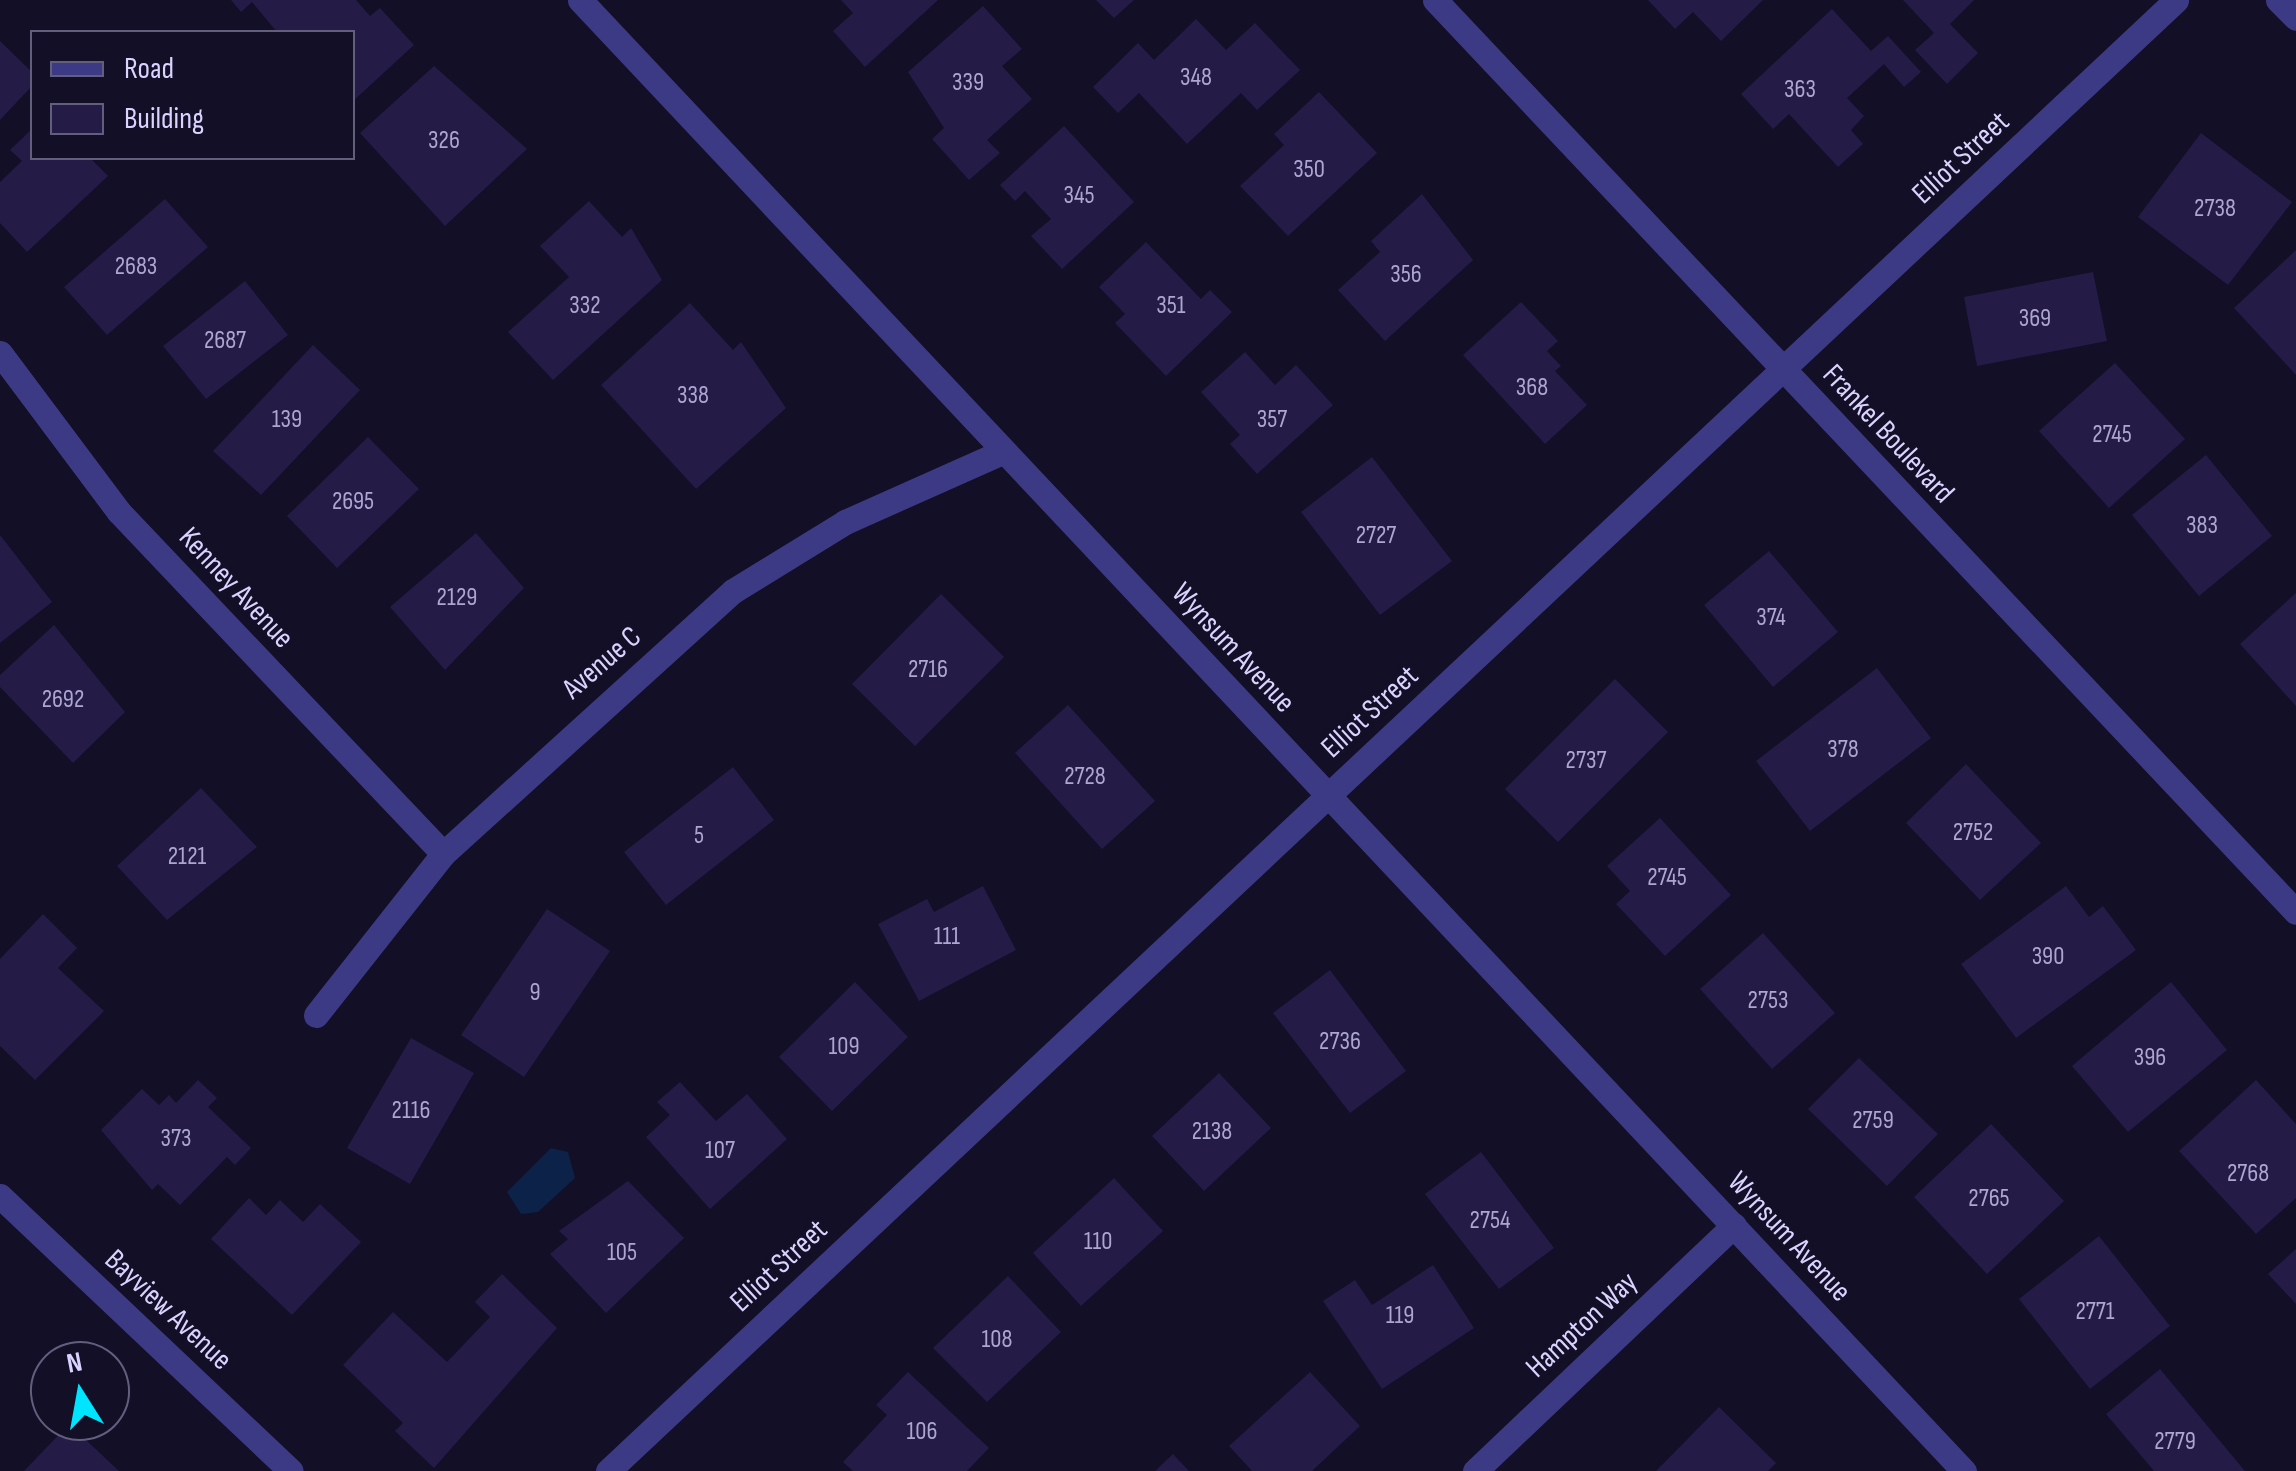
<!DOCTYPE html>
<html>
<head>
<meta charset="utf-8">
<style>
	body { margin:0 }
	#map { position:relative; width:2296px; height:1471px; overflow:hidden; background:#130f26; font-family:"Sofia Sans Condensed",sans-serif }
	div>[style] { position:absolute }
	.water>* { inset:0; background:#0c2248 }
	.building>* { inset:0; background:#241b47 }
	.minor>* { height:25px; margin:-12.5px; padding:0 12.5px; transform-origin:12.5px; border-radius:12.5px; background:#3d3a85 }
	span { translate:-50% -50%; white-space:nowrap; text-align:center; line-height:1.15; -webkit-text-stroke:9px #130f26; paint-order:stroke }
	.number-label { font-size:25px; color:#aca6d1 }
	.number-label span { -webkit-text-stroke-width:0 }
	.street-label { font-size:30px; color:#d9d4ff }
	.legend { position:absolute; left:30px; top:30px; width:325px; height:130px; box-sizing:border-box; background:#130f26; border:2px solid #625e7d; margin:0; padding:12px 18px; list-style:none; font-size:30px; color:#d9d4ff }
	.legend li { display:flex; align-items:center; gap:20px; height:50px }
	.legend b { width:50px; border:2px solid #625e7d }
	.north { position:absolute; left:30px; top:1341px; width:100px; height:100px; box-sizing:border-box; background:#130f26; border:2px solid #625e7d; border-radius:50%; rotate:349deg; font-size:28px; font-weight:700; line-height:40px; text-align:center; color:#d9d4ff }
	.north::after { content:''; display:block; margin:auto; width:35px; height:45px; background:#00e5ff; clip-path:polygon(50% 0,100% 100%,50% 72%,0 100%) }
</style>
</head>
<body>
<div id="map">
	<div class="water">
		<i style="clip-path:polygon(551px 1148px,568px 1152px,575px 1178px,538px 1212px,521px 1214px,507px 1192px)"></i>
	</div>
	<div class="building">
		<i style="clip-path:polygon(231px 0,356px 0,370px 16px,380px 8px,414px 45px,352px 102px,352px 32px,277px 32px,252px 2px,241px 12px)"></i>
		<i style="clip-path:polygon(841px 0,938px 0,865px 67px,833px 31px,853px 13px)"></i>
		<i style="clip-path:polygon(1096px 0,1134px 0,1114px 18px)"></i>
		<i style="clip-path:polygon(1648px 0,1763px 0,1721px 41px,1693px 12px,1675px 29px)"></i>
		<i style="clip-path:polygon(1903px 0,1974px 0,1950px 24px,1978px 53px,1947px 84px,1915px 50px,1934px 33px)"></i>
		<i style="clip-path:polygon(983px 6px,1022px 49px,1002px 66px,1032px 99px,987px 140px,1000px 153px,969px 180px,932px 139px,944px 128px,908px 72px)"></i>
		<i style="clip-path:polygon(1832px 9px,1871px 51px,1888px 36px,1921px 72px,1904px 87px,1884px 64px,1847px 98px,1864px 116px,1851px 130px,1863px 144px,1838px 167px,1789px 114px,1773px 129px,1741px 94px)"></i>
		<i style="clip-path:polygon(1196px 19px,1226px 50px,1255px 23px,1300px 70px,1257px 110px,1241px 93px,1187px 144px,1139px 93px,1118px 113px,1093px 87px,1138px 43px,1154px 60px)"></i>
		<i style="clip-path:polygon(0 41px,32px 72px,32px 86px,0 120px)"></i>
		<i style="clip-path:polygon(434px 66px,527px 149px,445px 226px,360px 133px)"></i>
		<i style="clip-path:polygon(1319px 92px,1377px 153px,1288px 236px,1240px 186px,1284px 145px,1274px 134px)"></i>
		<i style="clip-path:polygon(1064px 126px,1134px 202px,1062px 269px,1031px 236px,1051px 219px,1025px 191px,1015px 201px,1000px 185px)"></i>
		<i style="clip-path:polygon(32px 129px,32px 158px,90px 158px,108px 176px,27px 252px,0 223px,0 182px,22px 161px,10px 150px)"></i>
		<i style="clip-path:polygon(2201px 133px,2292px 202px,2228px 285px,2138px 217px)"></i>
		<i style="clip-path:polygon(1422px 194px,1473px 260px,1385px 341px,1338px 290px,1380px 252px,1371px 241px)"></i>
		<i style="clip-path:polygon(165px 199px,208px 247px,107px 335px,64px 287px)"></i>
		<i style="clip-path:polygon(589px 201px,622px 237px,631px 228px,662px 280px,553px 380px,508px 332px,569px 277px,540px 246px)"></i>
		<i style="clip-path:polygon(1146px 242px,1201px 299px,1210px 290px,1232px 312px,1166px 376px,1115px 323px,1125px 314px,1099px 287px)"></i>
		<i style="clip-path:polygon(2296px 250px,2296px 375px,2234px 308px)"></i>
		<i style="clip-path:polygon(2093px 272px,2107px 341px,1977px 366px,1964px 297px)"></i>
		<i style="clip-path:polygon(245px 281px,288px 335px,206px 399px,163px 346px)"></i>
		<i style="clip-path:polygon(1521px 302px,1558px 341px,1547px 351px,1561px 366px,1555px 371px,1587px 405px,1545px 444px,1463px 355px)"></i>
		<i style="clip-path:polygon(690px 303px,733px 350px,741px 342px,786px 408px,696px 489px,601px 385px)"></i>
		<i style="clip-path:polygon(313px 345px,360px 390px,261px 495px,213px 451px)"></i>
		<i style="clip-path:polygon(1245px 352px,1275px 385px,1296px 365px,1333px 405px,1257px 474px,1230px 444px,1240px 435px,1201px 392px)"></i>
		<i style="clip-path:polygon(2115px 363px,2185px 439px,2109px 508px,2039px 431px)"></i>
		<i style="clip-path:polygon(368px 437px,419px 489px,337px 568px,287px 516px)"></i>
		<i style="clip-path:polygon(2206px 455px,2272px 536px,2199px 596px,2132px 515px)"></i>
		<i style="clip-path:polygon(1372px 457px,1452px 561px,1380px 615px,1301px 512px)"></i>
		<i style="clip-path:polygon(476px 533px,524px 588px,445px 670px,390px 607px)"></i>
		<i style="clip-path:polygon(0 535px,52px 602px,0 643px)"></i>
		<i style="clip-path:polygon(1769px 551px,1838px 632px,1773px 687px,1704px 605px)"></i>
		<i style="clip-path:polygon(2296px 593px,2296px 706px,2240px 644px)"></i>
		<i style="clip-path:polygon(941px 594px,1004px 657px,915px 746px,852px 684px)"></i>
		<i style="clip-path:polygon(54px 625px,125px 712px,73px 763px,0 687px,0 675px)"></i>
		<i style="clip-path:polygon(1877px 668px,1931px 738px,1810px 831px,1756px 761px)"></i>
		<i style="clip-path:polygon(1615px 679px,1668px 732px,1558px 842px,1505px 789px)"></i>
		<i style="clip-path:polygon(1068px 705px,1155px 801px,1102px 849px,1015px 753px)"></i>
		<i style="clip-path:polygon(1966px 764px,2041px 843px,1980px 900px,1906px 823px)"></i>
		<i style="clip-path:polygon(733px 767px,774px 820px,666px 905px,624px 852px)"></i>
		<i style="clip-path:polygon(201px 788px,257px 847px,167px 920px,117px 866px)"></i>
		<i style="clip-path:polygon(1660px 818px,1731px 895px,1665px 956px,1616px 904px,1630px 891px,1607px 866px)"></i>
		<i style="clip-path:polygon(983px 886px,1016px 950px,919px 1001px,878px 924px,927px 899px,934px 912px)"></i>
		<i style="clip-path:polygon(2066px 886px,2089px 917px,2103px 906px,2136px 950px,2016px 1038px,1961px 964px)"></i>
		<i style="clip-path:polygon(547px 909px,610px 951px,524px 1077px,461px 1035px)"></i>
		<i style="clip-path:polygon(43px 914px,77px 948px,58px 968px,104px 1011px,35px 1080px,0 1046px,0 959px)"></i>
		<i style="clip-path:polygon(1763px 933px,1835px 1013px,1772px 1069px,1700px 989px)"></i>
		<i style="clip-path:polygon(1330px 970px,1406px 1071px,1350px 1113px,1273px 1013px)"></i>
		<i style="clip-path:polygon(855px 982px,908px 1037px,832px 1111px,779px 1057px)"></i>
		<i style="clip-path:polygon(2171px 982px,2227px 1050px,2128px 1132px,2072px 1066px)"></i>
		<i style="clip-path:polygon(411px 1038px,474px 1073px,410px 1184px,347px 1148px)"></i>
		<i style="clip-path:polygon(1859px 1058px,1938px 1134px,1887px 1186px,1808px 1109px)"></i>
		<i style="clip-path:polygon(1219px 1073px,1271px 1128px,1204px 1191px,1152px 1136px)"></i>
		<i style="clip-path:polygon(198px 1080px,217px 1098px,208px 1107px,251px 1148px,235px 1165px,227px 1157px,180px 1205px,158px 1184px,152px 1190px,101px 1130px,142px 1089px,159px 1105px,169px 1095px,176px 1103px)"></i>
		<i style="clip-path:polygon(2256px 1080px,2296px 1124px,2296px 1198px,2256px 1234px,2179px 1151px)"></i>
		<i style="clip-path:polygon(680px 1082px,716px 1121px,747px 1094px,787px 1139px,710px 1209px,646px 1137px,670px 1115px,657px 1102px)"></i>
		<i style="clip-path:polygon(1991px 1124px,2064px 1201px,1987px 1274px,1914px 1197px)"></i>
		<i style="clip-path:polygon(1481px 1152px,1554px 1248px,1499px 1289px,1425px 1194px)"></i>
		<i style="clip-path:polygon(1114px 1178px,1163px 1231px,1081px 1306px,1033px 1253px)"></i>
		<i style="clip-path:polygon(628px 1181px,684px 1238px,606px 1313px,550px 1254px,568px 1239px,559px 1231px)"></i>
		<i style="clip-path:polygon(249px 1198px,266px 1215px,280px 1200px,303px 1222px,320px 1204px,361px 1242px,292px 1315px,211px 1239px)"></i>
		<i style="clip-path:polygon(2099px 1236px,2170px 1326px,2090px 1389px,2019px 1299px)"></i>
		<i style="clip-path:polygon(2296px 1249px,2296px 1304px,2268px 1274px)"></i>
		<i style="clip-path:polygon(1433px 1265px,1474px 1328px,1382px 1389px,1323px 1301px,1355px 1280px,1372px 1305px)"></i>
		<i style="clip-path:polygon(502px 1274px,557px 1328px,434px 1468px,395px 1431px,403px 1423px,343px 1365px,393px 1312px,447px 1362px,490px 1317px,475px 1302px)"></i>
		<i style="clip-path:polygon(1008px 1276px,1061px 1332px,987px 1402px,933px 1348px)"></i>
		<i style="clip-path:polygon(2160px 1369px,2245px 1471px,2154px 1471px,2106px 1414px)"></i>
		<i style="clip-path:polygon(908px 1372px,989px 1448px,967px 1471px,853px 1471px,843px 1462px,887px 1415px,876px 1405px)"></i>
		<i style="clip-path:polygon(1310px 1372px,1360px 1426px,1312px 1471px,1252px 1471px,1229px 1446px)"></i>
		<i style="clip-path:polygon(1719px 1407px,1776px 1463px,1768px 1471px,1656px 1471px)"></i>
		<i style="clip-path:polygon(69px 1424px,119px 1471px,24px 1471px)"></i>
		<i style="clip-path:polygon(1173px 1454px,1189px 1471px,1155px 1471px)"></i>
	</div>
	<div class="minor">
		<i style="left:580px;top:0;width:2020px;rotate:46.75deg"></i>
		<i style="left:1435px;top:0;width:1254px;rotate:46.65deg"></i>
		<i style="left:2278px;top:0;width:25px;rotate:45deg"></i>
		<i style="left:0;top:353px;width:199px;rotate:53.2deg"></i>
		<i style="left:119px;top:512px;width:471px;rotate:46.5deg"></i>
		<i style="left:316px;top:1015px;width:205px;rotate:-51.7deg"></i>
		<i style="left:443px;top:854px;width:391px;rotate:-42.2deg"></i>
		<i style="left:733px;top:591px;width:132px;rotate:-31.6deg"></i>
		<i style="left:845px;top:522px;width:172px;rotate:-24deg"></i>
		<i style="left:0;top:1196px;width:400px;rotate:43.4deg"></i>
		<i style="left:608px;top:1471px;width:2150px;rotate:-43.17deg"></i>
		<i style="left:1475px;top:1471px;width:357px;rotate:-43.5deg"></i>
	</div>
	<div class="number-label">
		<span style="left:1196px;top:78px">348</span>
		<span style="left:968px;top:83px">339</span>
		<span style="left:1800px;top:90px">363</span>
		<span style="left:444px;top:141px">326</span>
		<span style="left:1309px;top:170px">350</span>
		<span style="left:1079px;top:196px">345</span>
		<span style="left:2215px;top:209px">2738</span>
		<span style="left:136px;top:267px">2683</span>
		<span style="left:1406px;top:275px">356</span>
		<span style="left:585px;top:306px">332</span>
		<span style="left:1171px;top:306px">351</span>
		<span style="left:2035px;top:319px">369</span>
		<span style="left:225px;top:341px">2687</span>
		<span style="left:1532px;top:388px">368</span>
		<span style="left:693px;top:396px">338</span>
		<span style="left:287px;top:420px">139</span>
		<span style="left:1272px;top:420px">357</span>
		<span style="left:2112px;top:435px">2745</span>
		<span style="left:353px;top:502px">2695</span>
		<span style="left:2202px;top:526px">383</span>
		<span style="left:1376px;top:536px">2727</span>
		<span style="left:457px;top:598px">2129</span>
		<span style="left:1771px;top:618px">374</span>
		<span style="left:928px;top:670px">2716</span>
		<span style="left:63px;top:700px">2692</span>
		<span style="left:1843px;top:750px">378</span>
		<span style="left:1586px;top:761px">2737</span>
		<span style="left:1085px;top:777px">2728</span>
		<span style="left:1973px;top:833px">2752</span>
		<span style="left:699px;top:836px">5</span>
		<span style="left:187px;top:857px">2121</span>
		<span style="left:1667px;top:878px">2745</span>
		<span style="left:947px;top:937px">111</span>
		<span style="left:2048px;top:957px">390</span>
		<span style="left:535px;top:993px">9</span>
		<span style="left:1768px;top:1001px">2753</span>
		<span style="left:1340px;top:1042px">2736</span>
		<span style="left:844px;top:1047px">109</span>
		<span style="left:2150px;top:1058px">396</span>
		<span style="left:411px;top:1111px">2116</span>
		<span style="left:1873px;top:1121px">2759</span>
		<span style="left:1212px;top:1132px">2138</span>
		<span style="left:176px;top:1139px">373</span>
		<span style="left:720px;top:1151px">107</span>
		<span style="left:2248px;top:1174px">2768</span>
		<span style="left:1989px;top:1199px">2765</span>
		<span style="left:1490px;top:1221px">2754</span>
		<span style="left:1098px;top:1242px">110</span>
		<span style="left:622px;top:1253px">105</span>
		<span style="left:2095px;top:1312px">2771</span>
		<span style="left:1400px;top:1316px">119</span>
		<span style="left:997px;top:1340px">108</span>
		<span style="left:922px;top:1432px">106</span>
		<span style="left:2175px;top:1442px">2779</span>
	</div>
	<div class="street-label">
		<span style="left:1961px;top:158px;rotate:-43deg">Elliot Street</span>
		<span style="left:1888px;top:434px;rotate:47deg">Frankel Boulevard</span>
		<span style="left:236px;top:588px;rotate:47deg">Kenney Avenue</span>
		<span style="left:1233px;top:648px;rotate:47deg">Wynsum Avenue</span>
		<span style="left:602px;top:663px;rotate:-41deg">Avenue C</span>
		<span style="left:1370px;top:712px;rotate:-43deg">Elliot Street</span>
		<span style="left:1789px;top:1237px;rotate:47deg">Wynsum Avenue</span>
		<span style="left:779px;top:1266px;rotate:-43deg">Elliot Street</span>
		<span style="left:168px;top:1310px;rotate:43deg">Bayview Avenue</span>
		<span style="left:1582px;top:1325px;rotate:-43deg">Hampton Way</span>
	</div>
	<ul class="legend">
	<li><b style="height:12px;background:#3d3a85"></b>Road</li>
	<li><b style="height:28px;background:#241b47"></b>Building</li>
	</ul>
	<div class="north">N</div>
</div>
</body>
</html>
